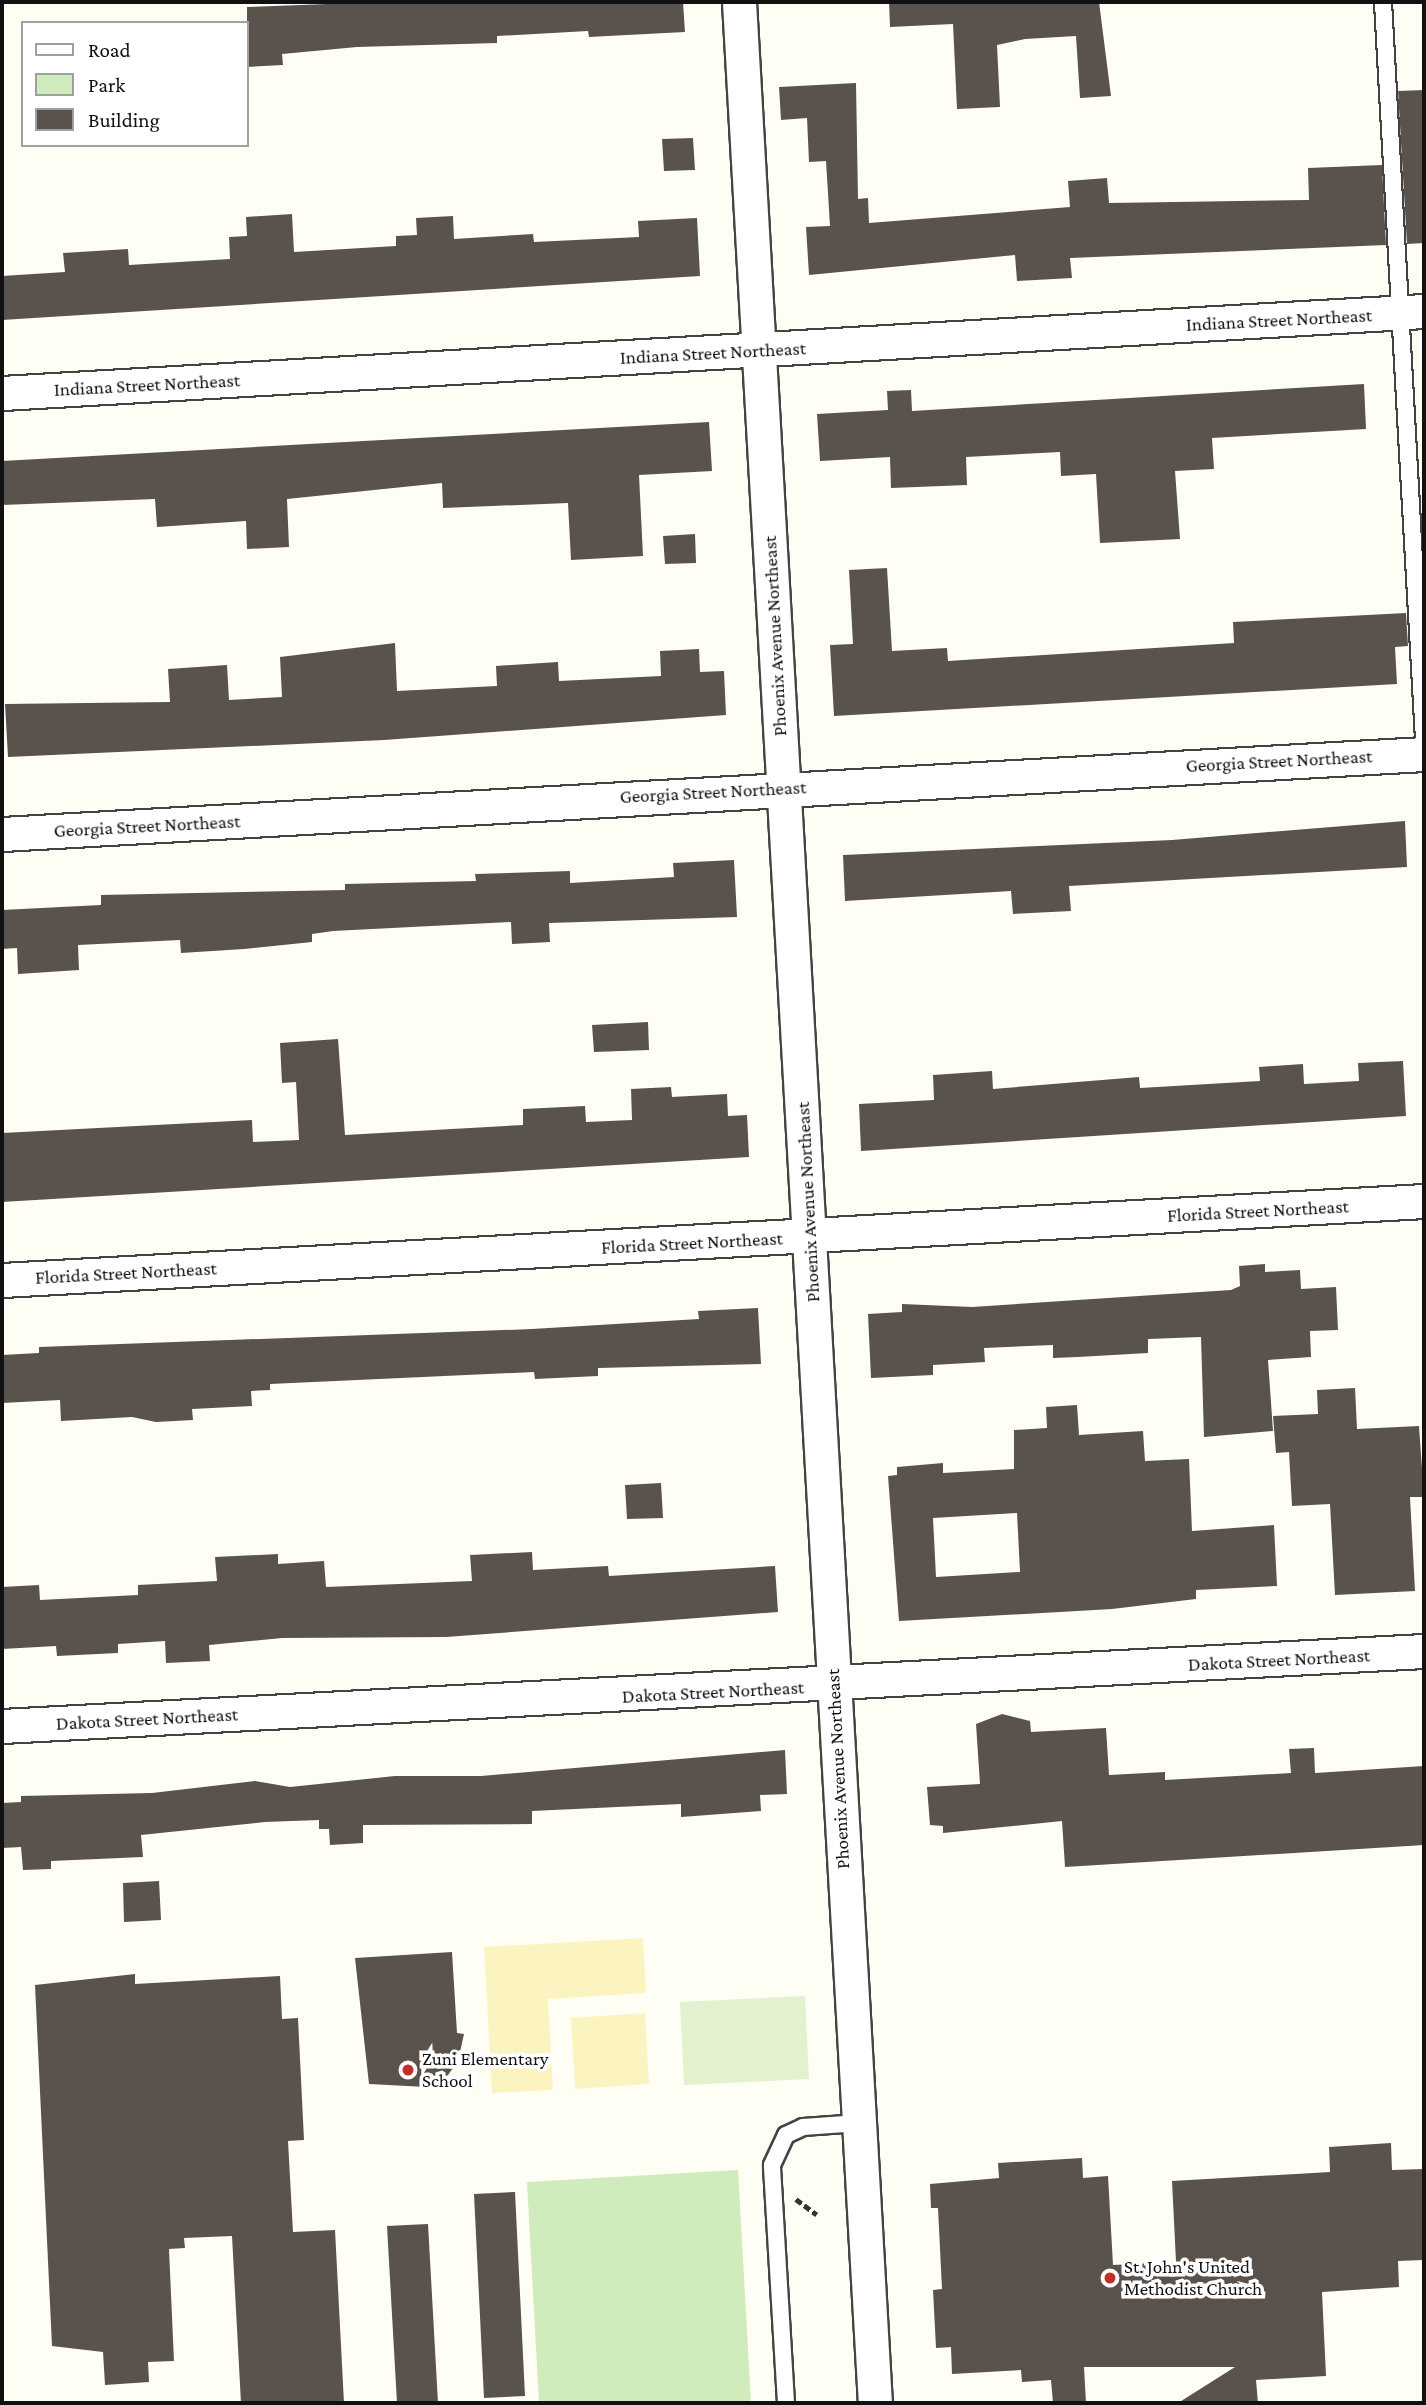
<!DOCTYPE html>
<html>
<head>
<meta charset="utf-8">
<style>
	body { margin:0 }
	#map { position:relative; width:1426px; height:2405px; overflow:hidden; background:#fffef4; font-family:"Crimson Pro",serif }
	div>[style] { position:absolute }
	.green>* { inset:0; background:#d0ebbc }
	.sand>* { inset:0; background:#fbf4c0 }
	.pitch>* { inset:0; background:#e2f2ce }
	.building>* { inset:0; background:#5a534d }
	.path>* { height:4.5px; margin-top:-2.25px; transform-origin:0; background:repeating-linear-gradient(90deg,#333 0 7px,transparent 0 10.5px) }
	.roads { filter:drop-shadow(2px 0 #444) drop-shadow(-2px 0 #444) drop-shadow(0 2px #444) drop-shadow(0 -2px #444) }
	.lane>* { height:16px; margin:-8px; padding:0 8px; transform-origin:8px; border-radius:8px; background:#fff }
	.street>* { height:33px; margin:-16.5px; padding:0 16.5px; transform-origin:16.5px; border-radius:16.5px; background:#fff }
	.dots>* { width:19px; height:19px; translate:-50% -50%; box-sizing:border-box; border:4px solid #fff; border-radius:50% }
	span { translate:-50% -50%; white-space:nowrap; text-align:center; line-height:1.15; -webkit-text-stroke:7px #fff; paint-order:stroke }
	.street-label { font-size:19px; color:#111 }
	.poi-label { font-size:19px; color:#111 }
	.left { translate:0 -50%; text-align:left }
	.frame { position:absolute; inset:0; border:4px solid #111; pointer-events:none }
	.legend { position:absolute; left:21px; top:21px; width:228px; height:126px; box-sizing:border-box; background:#fff; border:2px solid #a0a0a0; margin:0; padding:9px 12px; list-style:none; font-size:21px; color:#111 }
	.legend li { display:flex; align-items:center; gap:14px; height:35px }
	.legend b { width:35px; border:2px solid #a0a0a0 }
</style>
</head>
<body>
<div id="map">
	<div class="green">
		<i style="clip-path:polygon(738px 2170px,751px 2403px,539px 2403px,527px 2182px)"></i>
	</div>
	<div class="sand">
		<i style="clip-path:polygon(643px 1938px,646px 1993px,548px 1999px,553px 2090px,492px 2093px,484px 1947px)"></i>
		<i style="clip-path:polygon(645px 2013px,649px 2084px,575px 2089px,571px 2018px)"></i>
	</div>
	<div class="pitch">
		<i style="clip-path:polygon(805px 1996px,809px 2079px,684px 2085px,680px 2002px)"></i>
	</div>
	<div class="building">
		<i style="clip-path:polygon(380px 2px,683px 2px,685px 32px,589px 37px,588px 31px,497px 36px,497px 43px,357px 47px,282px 54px,283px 65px,247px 67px,247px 7px)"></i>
		<i style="clip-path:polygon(889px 2px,1099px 2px,1111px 96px,1080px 98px,1076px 36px,1025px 39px,997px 45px,1000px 107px,957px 109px,953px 24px,890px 27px)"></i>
		<i style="clip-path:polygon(856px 83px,858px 199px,868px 198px,869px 223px,1070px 207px,1068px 181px,1107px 178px,1109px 203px,1309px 200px,1308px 168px,1382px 165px,1386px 245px,1070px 258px,1072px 278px,1017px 281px,1015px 255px,809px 275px,806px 227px,830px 226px,826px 161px,809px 162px,807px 118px,781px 120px,779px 87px)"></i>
		<i style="clip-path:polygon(1424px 90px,1424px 243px,1407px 244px,1398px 91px)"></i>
		<i style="clip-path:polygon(693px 138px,695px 170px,664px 171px,662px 139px)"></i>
		<i style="clip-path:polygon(292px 214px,294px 252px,396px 246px,396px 236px,417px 235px,416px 218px,453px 216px,454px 239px,533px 234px,534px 242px,639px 237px,638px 221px,697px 218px,700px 276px,2px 320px,2px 276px,65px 272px,63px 253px,128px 249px,129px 265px,230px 259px,229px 237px,247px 236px,246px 217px)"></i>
		<i style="clip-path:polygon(1364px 384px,1366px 429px,1212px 438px,1214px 469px,1175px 471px,1180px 539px,1100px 543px,1096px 474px,1061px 476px,1060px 452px,966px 457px,967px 485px,891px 488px,890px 457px,820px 461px,817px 414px,888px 410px,887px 391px,911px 390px,912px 411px)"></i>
		<i style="clip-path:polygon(709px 422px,712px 471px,639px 475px,643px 556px,571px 560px,568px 503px,443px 508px,442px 483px,287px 499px,289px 547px,247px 549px,246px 521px,157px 527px,155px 499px,2px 505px,2px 461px)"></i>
		<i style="clip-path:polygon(695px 534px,696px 563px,665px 564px,663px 536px)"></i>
		<i style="clip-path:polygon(887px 568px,892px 651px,947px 648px,948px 661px,1234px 643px,1233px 622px,1406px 613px,1408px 646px,1395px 647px,1397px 684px,834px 716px,830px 645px,853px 644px,849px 570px)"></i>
		<i style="clip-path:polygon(395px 643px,397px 691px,497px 686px,496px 666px,558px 662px,559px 681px,661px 676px,660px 651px,699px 649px,700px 672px,724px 671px,726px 715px,384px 740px,8px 757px,5px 704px,170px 702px,168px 669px,227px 665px,229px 700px,282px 697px,280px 657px)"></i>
		<i style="clip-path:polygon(1405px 821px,1407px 867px,1069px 886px,1071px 911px,1013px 914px,1011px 891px,845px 901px,843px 855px,1172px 840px)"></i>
		<i style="clip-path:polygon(734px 860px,737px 917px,549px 923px,550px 942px,512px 944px,511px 922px,333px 931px,312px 934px,312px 942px,244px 949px,181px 953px,180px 940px,78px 945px,79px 970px,18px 974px,17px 948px,2px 949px,2px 910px,101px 905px,101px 895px,345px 890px,345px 884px,476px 881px,475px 874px,570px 871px,570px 883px,674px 877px,673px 863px)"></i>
		<i style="clip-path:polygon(648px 1022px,649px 1050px,594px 1052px,592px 1025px)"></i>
		<i style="clip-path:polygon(338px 1039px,345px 1135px,523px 1125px,523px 1109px,585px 1106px,586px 1122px,632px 1120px,631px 1089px,671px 1087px,672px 1097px,727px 1094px,728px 1116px,747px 1115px,749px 1157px,2px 1202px,2px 1133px,252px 1120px,253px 1142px,299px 1140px,296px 1082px,282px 1083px,280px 1043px)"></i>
		<i style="clip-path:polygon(1403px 1061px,1406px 1116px,861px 1151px,859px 1104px,934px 1100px,933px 1075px,992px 1071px,993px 1089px,1139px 1077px,1140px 1088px,1260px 1081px,1259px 1067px,1303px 1064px,1304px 1084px,1359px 1081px,1358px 1063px)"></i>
		<i style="clip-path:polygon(1265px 1264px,1265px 1272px,1300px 1270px,1301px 1289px,1336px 1287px,1338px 1330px,1310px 1331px,1311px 1357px,1268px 1360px,1273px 1431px,1204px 1437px,1201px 1337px,1148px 1339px,1148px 1353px,1078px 1357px,1053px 1358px,1053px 1345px,984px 1348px,985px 1362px,933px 1365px,933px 1375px,871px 1378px,868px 1314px,902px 1312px,902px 1304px,972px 1307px,1231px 1290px,1240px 1286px,1239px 1266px)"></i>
		<i style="clip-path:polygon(758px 1308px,761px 1364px,598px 1368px,598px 1376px,535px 1379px,534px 1372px,270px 1384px,270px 1390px,251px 1391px,252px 1406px,192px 1409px,193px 1420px,156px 1422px,132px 1417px,61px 1421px,60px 1400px,2px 1403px,2px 1355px,39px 1353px,39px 1347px,532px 1329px,699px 1319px,698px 1311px)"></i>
		<i style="clip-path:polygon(1355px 1388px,1357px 1429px,1419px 1426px,1424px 1497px,1410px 1497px,1415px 1591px,1335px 1595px,1330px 1504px,1292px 1506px,1289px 1452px,1276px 1453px,1273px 1416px,1318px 1414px,1317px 1390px)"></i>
		<i style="clip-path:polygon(evenodd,1077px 1405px,1079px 1435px,1143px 1431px,1145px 1461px,1189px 1459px,1192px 1531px,1274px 1525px,1277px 1586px,1196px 1590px,1196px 1599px,1112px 1609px,899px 1621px,888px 1476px,897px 1475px,897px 1467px,943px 1463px,943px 1473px,1014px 1469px,1014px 1430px,1047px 1428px,1046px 1407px,1077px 1405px,1017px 1513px,1020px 1572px,936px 1577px,933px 1518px,1017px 1513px)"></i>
		<i style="clip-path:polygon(661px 1483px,663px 1518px,627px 1519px,625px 1485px)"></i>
		<i style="clip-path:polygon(532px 1552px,533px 1570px,608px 1566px,609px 1576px,775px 1566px,778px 1612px,446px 1637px,282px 1638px,209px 1645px,210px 1661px,166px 1663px,165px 1641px,118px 1644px,118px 1653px,57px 1656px,56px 1646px,2px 1649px,2px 1587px,39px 1585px,40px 1600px,138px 1595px,138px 1585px,217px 1581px,215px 1557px,278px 1554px,278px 1564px,324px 1561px,326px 1587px,472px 1581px,470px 1555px)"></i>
		<i style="clip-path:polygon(1002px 1714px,1030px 1721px,1031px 1732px,1106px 1728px,1109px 1775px,1165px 1772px,1165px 1780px,1291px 1773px,1289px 1749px,1314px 1748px,1315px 1773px,1424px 1766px,1424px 1845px,1065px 1867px,1062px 1821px,943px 1833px,943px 1826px,930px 1825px,927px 1787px,980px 1784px,976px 1724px)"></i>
		<i style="clip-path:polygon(785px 1750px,787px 1794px,760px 1795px,761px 1811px,681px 1817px,681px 1804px,532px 1811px,532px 1824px,363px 1825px,363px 1843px,330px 1845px,329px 1829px,319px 1829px,319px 1820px,265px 1822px,141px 1835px,143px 1857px,51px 1861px,51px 1869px,23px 1870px,21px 1847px,2px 1848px,2px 1803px,21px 1802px,21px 1796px,152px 1793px,255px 1781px,290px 1787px,395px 1776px,481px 1776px)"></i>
		<i style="clip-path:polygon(159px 1881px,161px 1920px,124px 1922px,123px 1883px)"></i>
		<i style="clip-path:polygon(452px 1952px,457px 2033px,464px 2034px,458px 2061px,448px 2075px,426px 2087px,369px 2084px,355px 1958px)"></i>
		<i style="clip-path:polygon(135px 1974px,135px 1984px,280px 1976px,282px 2019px,298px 2018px,304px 2140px,288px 2141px,293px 2232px,335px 2230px,344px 2403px,241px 2403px,232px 2236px,184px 2238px,185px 2248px,169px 2249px,174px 2361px,148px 2362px,149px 2382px,105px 2385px,103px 2352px,52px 2346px,35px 1985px)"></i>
		<i style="clip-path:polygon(1391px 2143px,1392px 2170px,1424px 2169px,1424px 2260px,1398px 2261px,1399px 2287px,1322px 2292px,1326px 2376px,1256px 2380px,1258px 2403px,1178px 2403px,1235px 2367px,1084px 2367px,1086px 2403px,1053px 2403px,1051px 2380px,1022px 2382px,1021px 2370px,952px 2374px,951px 2347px,936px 2348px,933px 2290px,942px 2289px,938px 2208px,931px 2208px,930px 2184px,999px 2178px,998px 2163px,1082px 2158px,1083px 2178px,1108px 2176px,1113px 2265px,1176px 2262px,1172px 2181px,1330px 2172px,1329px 2147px)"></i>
		<i style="clip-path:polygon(515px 2192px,525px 2396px,484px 2398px,474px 2194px)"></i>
		<i style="clip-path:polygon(428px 2224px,438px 2403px,397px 2403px,387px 2226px)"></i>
	</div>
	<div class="path">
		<i style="left:796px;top:2199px;width:26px;rotate:37deg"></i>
	</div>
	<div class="roads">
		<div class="lane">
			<i style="left:1383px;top:2px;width:738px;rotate:86.82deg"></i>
			<i style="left:786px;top:2403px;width:238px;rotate:-93.4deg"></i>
			<i style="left:772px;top:2165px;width:33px;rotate:-65deg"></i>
			<i style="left:786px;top:2135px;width:19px;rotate:-25deg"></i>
			<i style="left:803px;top:2127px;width:56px;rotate:-4.1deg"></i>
		</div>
		<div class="street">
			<i style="left:739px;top:2px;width:2405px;rotate:86.76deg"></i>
			<i style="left:2px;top:393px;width:1424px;rotate:-3.3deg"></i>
			<i style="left:2px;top:834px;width:1424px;rotate:-3.22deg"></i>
			<i style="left:2px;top:1280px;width:1424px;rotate:-3.18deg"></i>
			<i style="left:2px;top:1726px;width:1424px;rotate:-3.02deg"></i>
		</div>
	</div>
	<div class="dots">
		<i style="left:408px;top:2070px;background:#c32e26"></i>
		<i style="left:1110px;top:2278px;background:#c32e26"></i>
	</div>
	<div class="street-label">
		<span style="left:1279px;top:320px;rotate:-3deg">Indiana Street Northeast</span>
		<span style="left:713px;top:353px;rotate:-3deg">Indiana Street Northeast</span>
		<span style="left:147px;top:385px;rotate:-3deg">Indiana Street Northeast</span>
		<span style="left:775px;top:636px;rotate:-93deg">Phoenix Avenue Northeast</span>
		<span style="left:1279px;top:761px;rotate:-3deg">Georgia Street Northeast</span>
		<span style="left:713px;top:792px;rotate:-3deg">Georgia Street Northeast</span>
		<span style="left:147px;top:826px;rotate:-3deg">Georgia Street Northeast</span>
		<span style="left:808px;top:1202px;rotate:-93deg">Phoenix Avenue Northeast</span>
		<span style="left:1258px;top:1211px;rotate:-3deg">Florida Street Northeast</span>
		<span style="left:692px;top:1243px;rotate:-3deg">Florida Street Northeast</span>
		<span style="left:126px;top:1273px;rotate:-3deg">Florida Street Northeast</span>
		<span style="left:1279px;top:1660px;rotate:-3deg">Dakota Street Northeast</span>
		<span style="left:713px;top:1692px;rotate:-3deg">Dakota Street Northeast</span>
		<span style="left:147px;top:1719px;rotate:-3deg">Dakota Street Northeast</span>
		<span style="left:838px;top:1769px;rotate:-93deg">Phoenix Avenue Northeast</span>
	</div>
	<div class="poi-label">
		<span class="left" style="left:422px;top:2070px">Zuni Elementary<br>School</span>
		<span class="left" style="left:1124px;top:2278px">St. John's United<br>Methodist Church</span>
	</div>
	<div class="frame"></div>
	<ul class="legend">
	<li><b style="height:9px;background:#fff"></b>Road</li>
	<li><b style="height:19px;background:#d0ebbc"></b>Park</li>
	<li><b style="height:19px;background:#5a534d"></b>Building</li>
	</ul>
</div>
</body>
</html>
